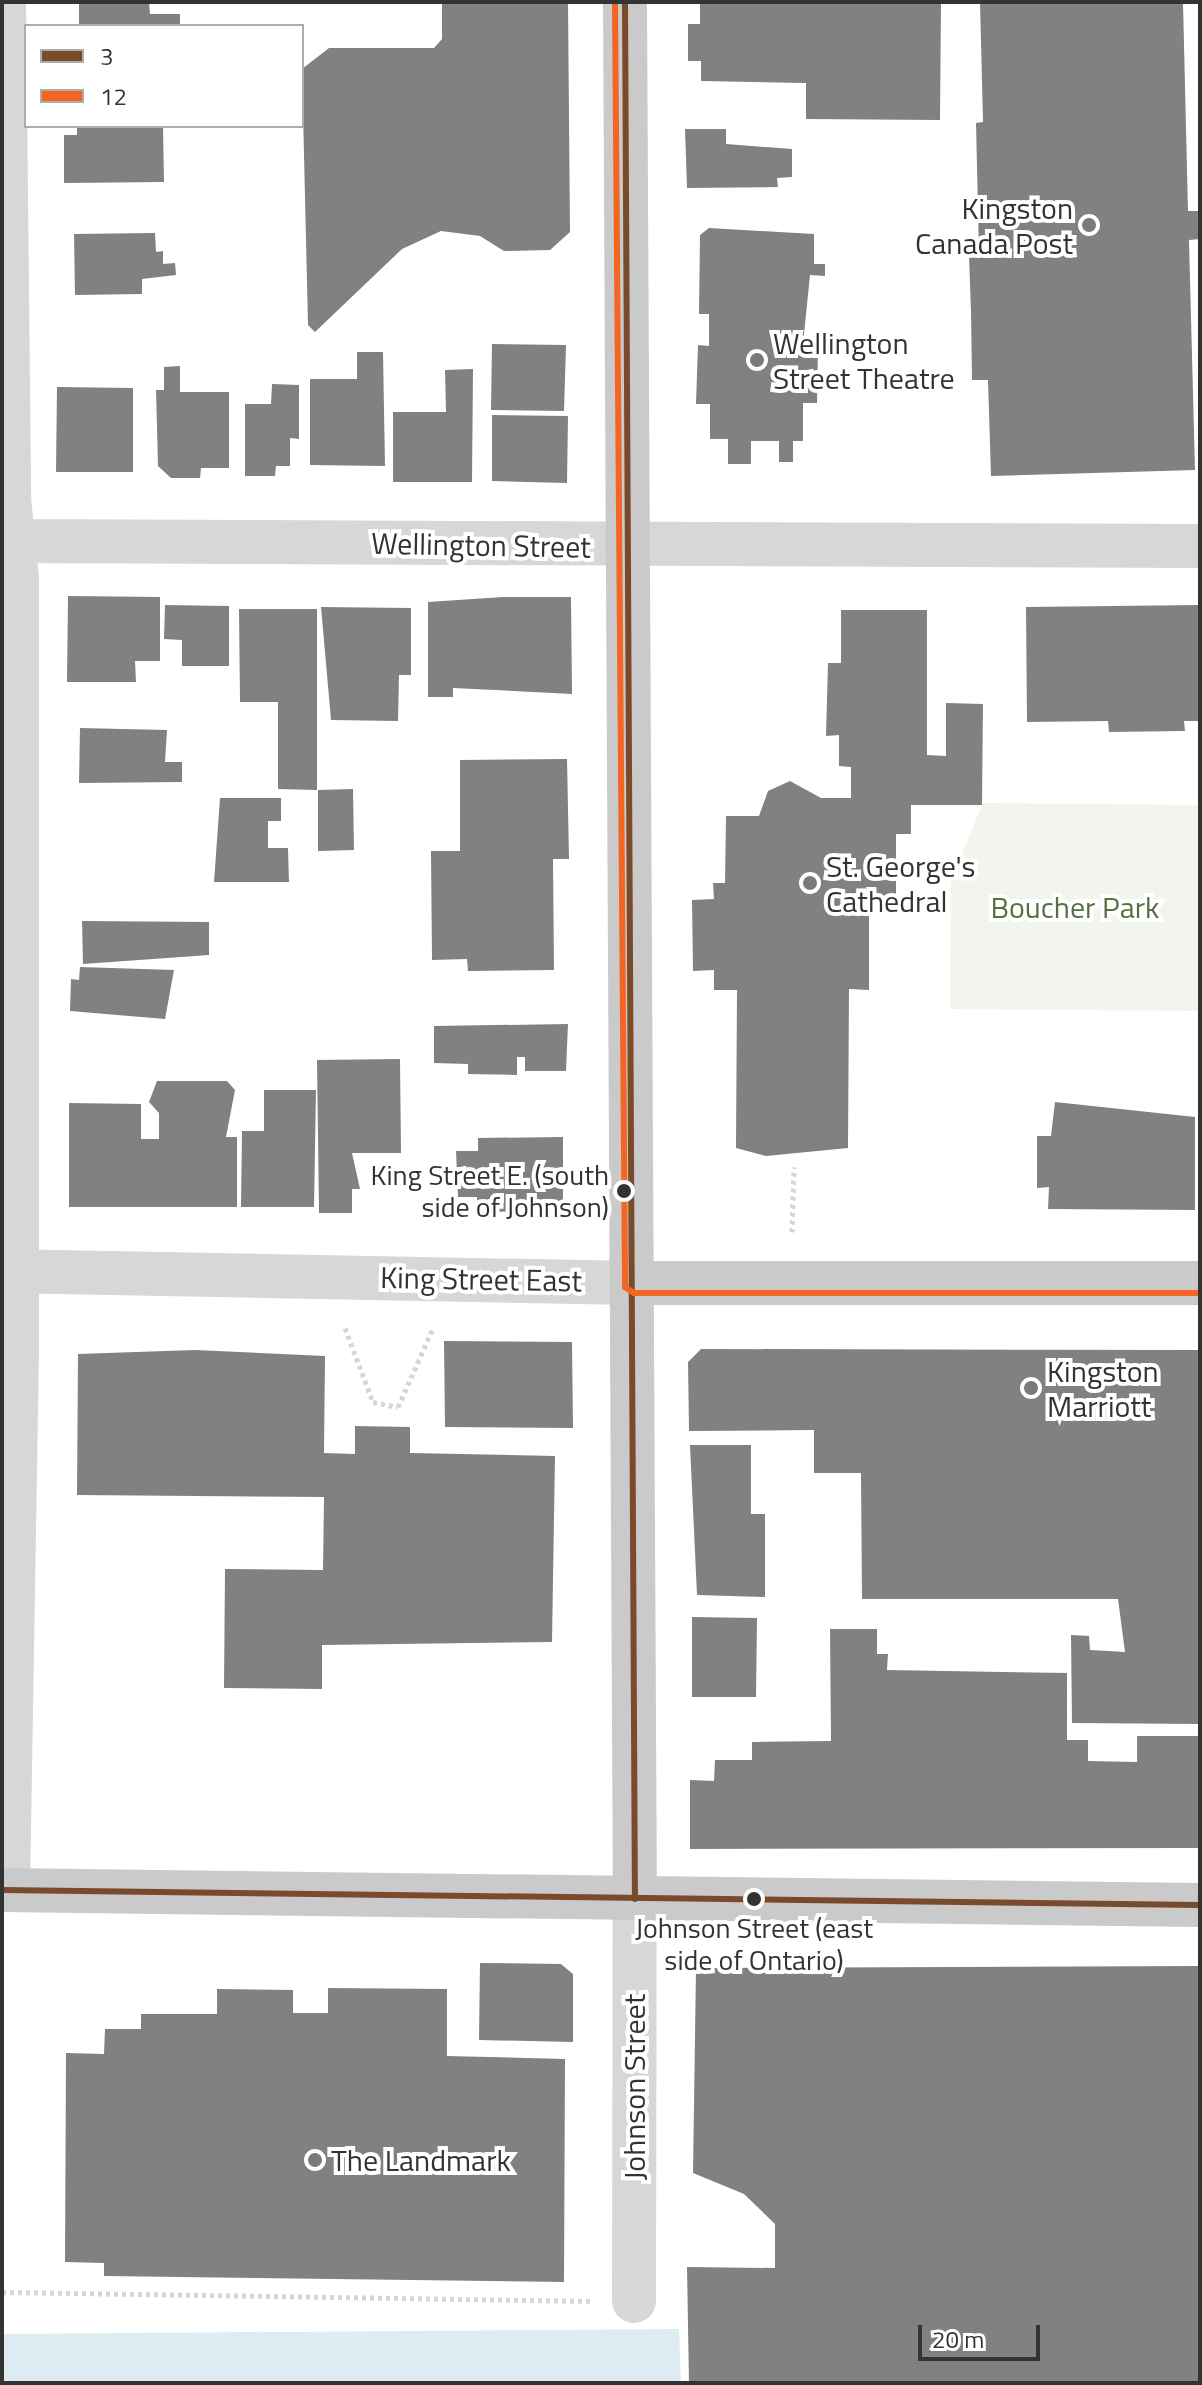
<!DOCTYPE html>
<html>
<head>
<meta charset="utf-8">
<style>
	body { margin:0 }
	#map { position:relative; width:1202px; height:2385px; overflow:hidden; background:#fff; font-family:"Titillium Web",sans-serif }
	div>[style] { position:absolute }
	.green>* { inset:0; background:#f1f5ed }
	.water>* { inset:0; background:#ddebf3 }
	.building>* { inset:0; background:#818181 }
	.path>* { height:5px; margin-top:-2.5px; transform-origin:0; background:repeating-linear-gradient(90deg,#d6d6d6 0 4px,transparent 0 8px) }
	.minor>* { height:44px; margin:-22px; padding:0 22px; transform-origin:22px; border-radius:22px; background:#d7d7d7 }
	.major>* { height:44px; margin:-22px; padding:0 22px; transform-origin:22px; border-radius:22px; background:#cacaca }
	.bus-1>* { height:6px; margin:-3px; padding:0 3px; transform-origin:3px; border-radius:3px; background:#7a4b2a }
	.bus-2>* { height:6px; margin:-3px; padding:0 3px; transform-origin:3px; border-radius:3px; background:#f26522 }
	.dots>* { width:22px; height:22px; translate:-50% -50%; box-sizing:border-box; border:4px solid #fff; border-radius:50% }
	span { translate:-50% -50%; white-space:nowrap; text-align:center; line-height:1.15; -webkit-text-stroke:8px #fff; paint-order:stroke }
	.bus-label { font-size:28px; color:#333 }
	.right { translate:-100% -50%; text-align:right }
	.poi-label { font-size:30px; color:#333 }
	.left { translate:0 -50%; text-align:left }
	.street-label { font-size:30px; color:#333 }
	.park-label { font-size:30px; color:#56703f }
	.frame { position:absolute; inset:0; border:4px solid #333; pointer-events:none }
	.legend { position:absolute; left:24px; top:24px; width:280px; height:104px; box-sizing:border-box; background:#fff; border:2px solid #adadad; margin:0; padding:10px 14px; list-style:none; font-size:24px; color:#333 }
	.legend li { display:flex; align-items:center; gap:16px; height:40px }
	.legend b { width:40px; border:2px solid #adadad }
	.scale { position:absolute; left:918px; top:2325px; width:122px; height:36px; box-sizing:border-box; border:4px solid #333; border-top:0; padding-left:10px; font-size:24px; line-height:28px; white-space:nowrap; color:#333; -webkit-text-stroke:6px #fff; paint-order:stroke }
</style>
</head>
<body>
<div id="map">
	<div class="green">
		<i style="clip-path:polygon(983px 803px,1200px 805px,1200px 1011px,950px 1009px,951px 880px)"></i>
	</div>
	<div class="water">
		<i style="clip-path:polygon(679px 2329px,681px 2383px,2px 2383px,2px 2334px)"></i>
	</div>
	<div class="building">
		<i style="clip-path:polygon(79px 2px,149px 2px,150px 14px,180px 14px,180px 26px,79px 26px)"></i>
		<i style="clip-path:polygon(442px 2px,568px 2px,570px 232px,550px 250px,504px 251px,480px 236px,441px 231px,402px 249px,315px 332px,308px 325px,302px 69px,329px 48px,434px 48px,442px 39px)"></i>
		<i style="clip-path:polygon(700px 2px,941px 2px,940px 120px,806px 119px,806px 83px,701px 81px,701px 61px,688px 61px,688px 24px,700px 24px)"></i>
		<i style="clip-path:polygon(980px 2px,1183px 2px,1188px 211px,1200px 211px,1200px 239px,1189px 240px,1195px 470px,991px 476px,988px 380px,972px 380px,971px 312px,969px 255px,979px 255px,976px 123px,983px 122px)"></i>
		<i style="clip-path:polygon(77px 126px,163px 126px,164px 182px,64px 183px,64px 135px,77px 135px)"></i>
		<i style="clip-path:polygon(685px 129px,726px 129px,726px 144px,792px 149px,792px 177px,777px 178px,778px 187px,687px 188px)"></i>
		<i style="clip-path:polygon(709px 228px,814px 234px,814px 264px,825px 264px,825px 276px,810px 275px,803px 344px,818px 344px,817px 403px,803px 403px,803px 441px,793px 441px,793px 462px,779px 462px,779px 441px,751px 441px,751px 464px,728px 464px,728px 439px,710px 439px,710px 404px,696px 404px,698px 345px,709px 346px,709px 314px,699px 314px,700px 235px)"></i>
		<i style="clip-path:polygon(155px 233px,156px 252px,163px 251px,163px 264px,175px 263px,176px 275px,142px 279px,142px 294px,75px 295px,74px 234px)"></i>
		<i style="clip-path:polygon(492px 344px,566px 345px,564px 411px,491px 410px)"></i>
		<i style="clip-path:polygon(357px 352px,383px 352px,385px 466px,310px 465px,310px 379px,357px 379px)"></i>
		<i style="clip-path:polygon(180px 366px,180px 392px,229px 392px,229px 468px,201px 468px,200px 478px,171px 478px,158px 466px,156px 390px,164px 390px,164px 367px)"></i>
		<i style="clip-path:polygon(473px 369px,472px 482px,393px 482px,393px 412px,446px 412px,445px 370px)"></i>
		<i style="clip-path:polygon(272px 384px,299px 385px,299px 439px,290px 438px,290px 466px,276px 466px,275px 476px,245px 476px,245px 404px,271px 404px)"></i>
		<i style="clip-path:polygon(57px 387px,133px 388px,133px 472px,56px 472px)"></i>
		<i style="clip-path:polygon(492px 415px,568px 416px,567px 483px,492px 481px)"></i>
		<i style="clip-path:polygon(68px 596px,160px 597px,160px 661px,135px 661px,136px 682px,67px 682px)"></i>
		<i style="clip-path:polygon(503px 597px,571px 597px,572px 694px,453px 688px,453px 697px,428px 697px,428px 602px)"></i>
		<i style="clip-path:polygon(165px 605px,229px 606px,229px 666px,182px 666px,182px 640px,164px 639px)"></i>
		<i style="clip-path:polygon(1200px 605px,1200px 721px,1184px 721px,1185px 731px,1109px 732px,1108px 721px,1027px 722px,1026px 607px)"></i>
		<i style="clip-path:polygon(321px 607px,411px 608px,411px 675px,399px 675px,398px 721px,331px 720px)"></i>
		<i style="clip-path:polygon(239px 609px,317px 609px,317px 790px,278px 789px,278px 702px,240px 702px)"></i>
		<i style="clip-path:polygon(841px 610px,927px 610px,927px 755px,946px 756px,946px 703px,983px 704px,982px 805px,911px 805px,911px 834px,896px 834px,896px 911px,869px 912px,869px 990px,849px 989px,848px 1148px,766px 1156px,736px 1148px,737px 990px,714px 990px,714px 970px,693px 971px,692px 900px,714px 899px,713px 883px,725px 883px,726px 816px,759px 816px,768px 791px,790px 781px,821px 798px,851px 798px,851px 767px,839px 766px,839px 735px,826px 736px,828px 663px,841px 663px)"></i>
		<i style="clip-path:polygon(80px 728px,167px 730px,165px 762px,182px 762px,182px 782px,79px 783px)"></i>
		<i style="clip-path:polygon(567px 759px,569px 859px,553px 859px,554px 970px,468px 971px,467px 959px,432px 960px,431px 851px,460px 851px,460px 760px)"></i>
		<i style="clip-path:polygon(353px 789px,354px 850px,318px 851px,318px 790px)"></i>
		<i style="clip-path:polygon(220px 798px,281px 798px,281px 821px,268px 821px,268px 848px,288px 848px,289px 882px,214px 882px)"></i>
		<i style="clip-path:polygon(82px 921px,209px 922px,209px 955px,83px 964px)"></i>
		<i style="clip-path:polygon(80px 967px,174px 970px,165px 1019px,70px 1011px,71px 979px,79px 980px)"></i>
		<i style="clip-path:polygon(568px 1024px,566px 1071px,525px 1071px,525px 1057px,517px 1057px,517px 1075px,468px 1074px,468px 1064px,434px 1063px,434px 1026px)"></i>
		<i style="clip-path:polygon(400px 1059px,401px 1153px,352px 1153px,360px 1189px,352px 1189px,352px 1213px,319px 1213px,317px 1060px)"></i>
		<i style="clip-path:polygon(157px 1081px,227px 1081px,235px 1090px,226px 1137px,237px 1137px,237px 1207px,69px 1207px,69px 1103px,141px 1104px,141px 1139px,159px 1139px,159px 1113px,149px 1102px)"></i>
		<i style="clip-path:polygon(264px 1090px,316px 1090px,314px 1207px,241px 1207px,242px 1131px,264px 1131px)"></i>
		<i style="clip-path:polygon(1055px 1102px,1195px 1117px,1195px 1210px,1048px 1209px,1049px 1187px,1037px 1188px,1037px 1136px,1051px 1136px)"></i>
		<i style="clip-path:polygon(563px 1137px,563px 1211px,477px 1212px,477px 1197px,458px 1197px,456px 1151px,478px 1151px,478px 1138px)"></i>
		<i style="clip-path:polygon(444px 1341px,572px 1342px,573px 1428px,445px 1427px)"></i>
		<i style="clip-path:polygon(701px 1349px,1200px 1350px,1200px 1724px,1072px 1723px,1071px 1635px,1089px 1636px,1090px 1650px,1125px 1652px,1118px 1599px,862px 1599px,861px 1473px,814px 1473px,814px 1430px,689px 1431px,688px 1362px)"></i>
		<i style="clip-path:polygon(195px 1350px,325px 1356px,324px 1453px,355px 1454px,355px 1426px,410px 1427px,410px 1453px,555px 1456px,552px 1642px,322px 1645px,322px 1689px,224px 1688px,225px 1569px,323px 1570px,324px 1497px,77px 1495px,78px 1354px)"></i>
		<i style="clip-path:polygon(690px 1445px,751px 1445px,751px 1514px,765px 1514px,765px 1597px,697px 1595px)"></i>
		<i style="clip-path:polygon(692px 1617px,757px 1618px,756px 1697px,692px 1697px)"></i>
		<i style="clip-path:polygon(830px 1629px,877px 1629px,877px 1654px,888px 1654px,887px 1670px,1067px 1673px,1067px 1740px,1088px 1740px,1088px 1761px,1137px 1762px,1137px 1736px,1199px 1736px,1199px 1848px,690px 1849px,690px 1780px,714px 1781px,715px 1760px,752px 1760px,752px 1742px,831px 1741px)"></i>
		<i style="clip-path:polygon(480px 1963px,561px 1964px,573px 1974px,573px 2042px,479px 2040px)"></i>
		<i style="clip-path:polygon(1200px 1966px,1199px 2383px,689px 2383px,687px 2267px,775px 2268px,775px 2224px,744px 2194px,693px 2173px,696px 1968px)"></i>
		<i style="clip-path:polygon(328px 1988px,447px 1989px,447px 2056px,565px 2059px,564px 2282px,104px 2276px,104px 2263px,65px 2262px,66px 2053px,104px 2054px,105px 2029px,141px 2029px,141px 2014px,217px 2014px,217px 1989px,293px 1990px,293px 2013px,328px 2013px)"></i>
	</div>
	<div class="path">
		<i style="left:792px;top:1232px;width:65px;rotate:-88.2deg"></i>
		<i style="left:345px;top:1328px;width:79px;rotate:69.3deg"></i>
		<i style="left:373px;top:1402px;width:25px;rotate:11deg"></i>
		<i style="left:398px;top:1407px;width:86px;rotate:-66.1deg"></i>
		<i style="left:2px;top:2292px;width:591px;rotate:0.87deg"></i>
	</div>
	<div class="minor">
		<i style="left:4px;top:2px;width:496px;rotate:89.4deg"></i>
		<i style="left:9px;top:498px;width:82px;rotate:84.4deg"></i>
		<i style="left:17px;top:580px;width:772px;rotate:90deg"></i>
		<i style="left:17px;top:1352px;width:538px;rotate:90.96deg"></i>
		<i style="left:2px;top:541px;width:1198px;rotate:0.24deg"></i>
		<i style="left:2px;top:1271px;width:632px;rotate:1.09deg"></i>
		<i style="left:634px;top:2301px;width:402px;rotate:-89.9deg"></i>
	</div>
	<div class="major">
		<i style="left:625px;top:2px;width:1897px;rotate:89.7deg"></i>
		<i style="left:634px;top:1283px;width:566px"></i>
		<i style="left:2px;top:1890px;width:1198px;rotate:0.72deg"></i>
	</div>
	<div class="bus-1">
		<i style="left:625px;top:2px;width:1897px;rotate:89.7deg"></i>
		<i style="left:2px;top:1890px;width:1198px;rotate:0.72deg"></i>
	</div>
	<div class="bus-2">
		<i style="left:615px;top:2px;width:1285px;rotate:89.55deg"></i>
		<i style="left:625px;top:1287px;width:11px;rotate:34deg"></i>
		<i style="left:634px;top:1293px;width:566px"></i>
	</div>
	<div class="dots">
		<i style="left:1089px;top:225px;background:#7a7a7a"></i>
		<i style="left:757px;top:360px;background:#7a7a7a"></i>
		<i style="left:810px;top:883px;background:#7a7a7a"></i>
		<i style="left:624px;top:1191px;background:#333"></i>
		<i style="left:1031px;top:1388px;background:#7a7a7a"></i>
		<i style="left:754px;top:1899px;background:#333"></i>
		<i style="left:315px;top:2160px;background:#7a7a7a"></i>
	</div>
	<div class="bus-label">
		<span class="right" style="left:609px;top:1191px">King Street E. (south<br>side of Johnson)</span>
		<span style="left:754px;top:1944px">Johnson Street (east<br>side of Ontario)</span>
	</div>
	<div class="poi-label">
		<span class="right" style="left:1073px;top:225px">Kingston<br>Canada Post</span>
		<span class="left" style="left:773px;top:360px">Wellington<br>Street Theatre</span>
		<span class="left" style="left:826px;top:883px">St. George's<br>Cathedral</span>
		<span class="left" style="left:1047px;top:1388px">Kingston<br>Marriott</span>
		<span class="left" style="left:331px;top:2160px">The Landmark</span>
	</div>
	<div class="street-label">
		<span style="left:481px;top:545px;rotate:1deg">Wellington Street</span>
		<span style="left:481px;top:1279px;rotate:1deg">King Street East</span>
		<span style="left:634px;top:2087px;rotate:-90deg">Johnson Street</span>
	</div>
	<div class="park-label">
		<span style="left:1075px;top:907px">Boucher Park</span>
	</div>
	<div class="frame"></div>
	<ul class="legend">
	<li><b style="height:10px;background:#7a4b2a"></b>3</li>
	<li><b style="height:10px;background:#f26522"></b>12</li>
	</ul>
	<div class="scale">20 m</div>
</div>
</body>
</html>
